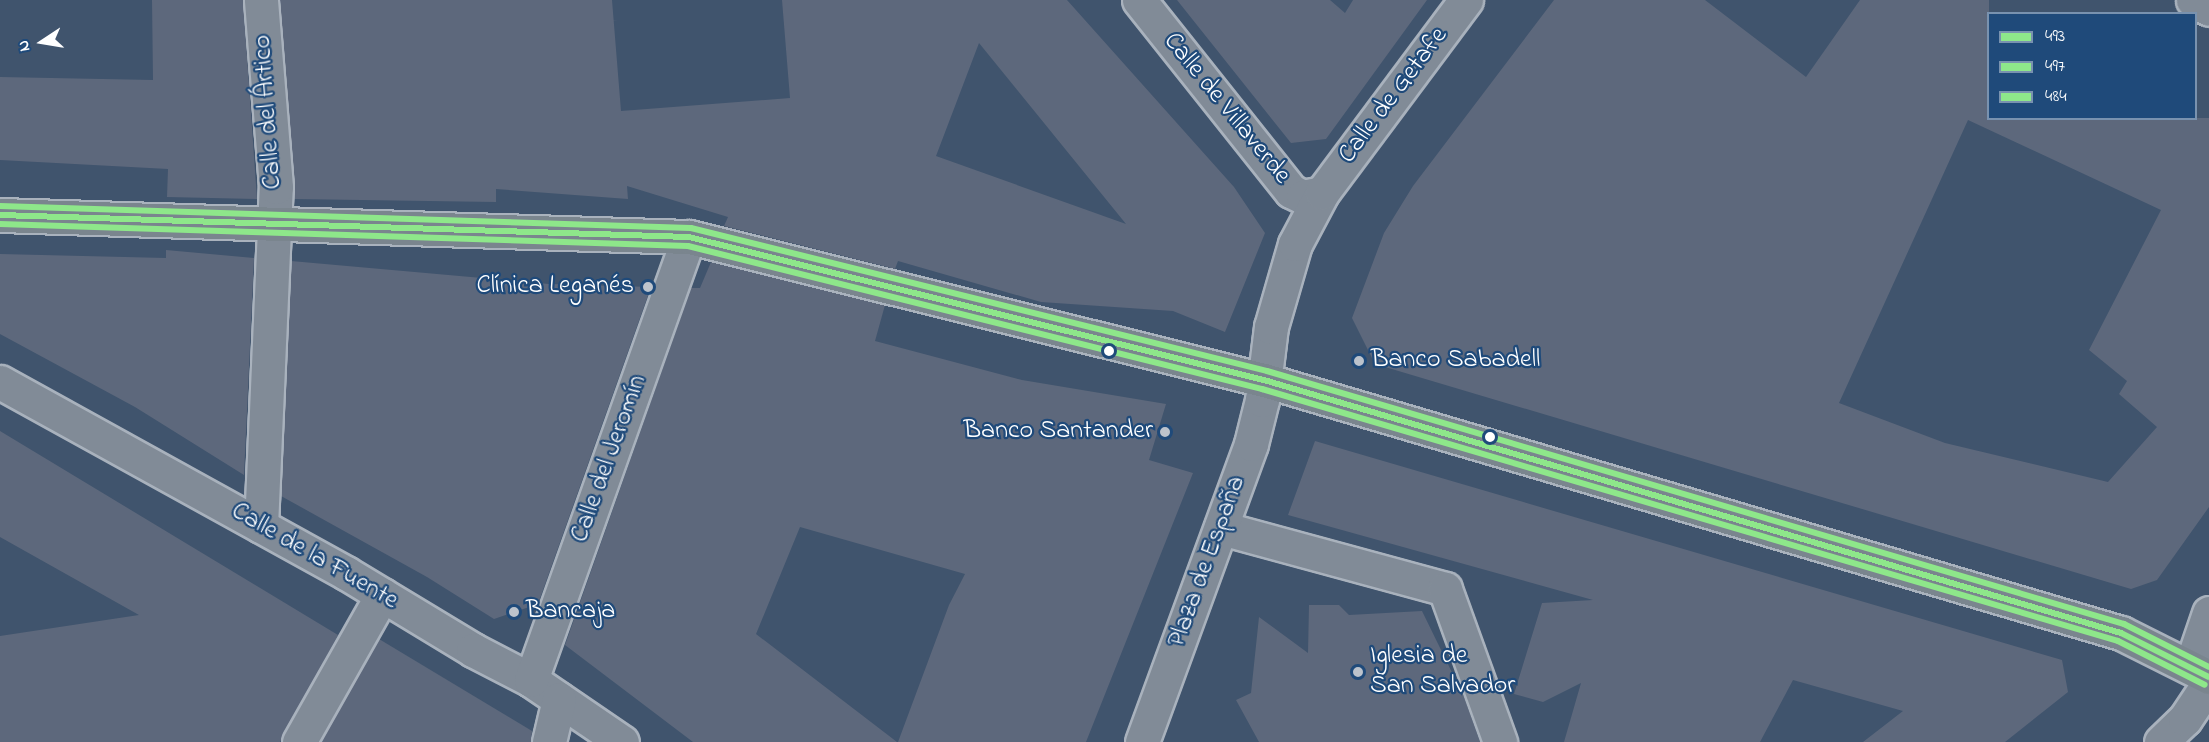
<!DOCTYPE html>
<html>
<head>
<meta charset="utf-8">
<style>
	body { margin:0 }
	#map { position:relative; width:2209px; height:742px; overflow:hidden; background:#40546d; font-family:"Indie Flower",sans-serif }
	div>[style] { position:absolute }
	.building>* { inset:0; background:#5d687c }
	.roads { filter:drop-shadow(2px 0 #a9b2bd) drop-shadow(-2px 0 #a9b2bd) drop-shadow(0 2px #a9b2bd) drop-shadow(0 -2px #a9b2bd) }
	.street>* { height:33px; margin:-16.5px; padding:0 16.5px; transform-origin:16.5px; border-radius:16.5px; background:#818b97 }
	.highway>* { height:33px; margin:-16.5px; padding:0 16.5px; transform-origin:16.5px; border-radius:16.5px; background:#7a858e }
	.bus-1>* { height:6px; margin:-3px; padding:0 3px; transform-origin:3px; border-radius:3px; background:#8ee78a }
	.bus-2>* { height:6px; margin:-3px; padding:0 3px; transform-origin:3px; border-radius:3px; background:#8ee78a }
	.bus-3>* { height:6px; margin:-3px; padding:0 3px; transform-origin:3px; border-radius:3px; background:#8ee78a }
	.dots>* { width:16px; height:16px; translate:-50% -50%; box-sizing:border-box; border:3px solid #1f4a7a; border-radius:50% }
	span { translate:-50% -50%; white-space:nowrap; text-align:center; line-height:1.15; -webkit-text-stroke:4.5px #1f4a7a; paint-order:stroke }
	.street-label { font-size:26px; color:#fff }
	.poi-label { font-size:26px; color:#fff }
	.right { translate:-100% -50%; text-align:right }
	.left { translate:0 -50%; text-align:left }
	.legend { position:absolute; left:1987px; top:12px; width:210px; height:108px; box-sizing:border-box; background:#1f4a7a; border:2px solid #7992af; margin:0; padding:8px 10px; list-style:none; font-size:18px; color:#fff }
	.legend li { display:flex; align-items:center; gap:12px; height:30px }
	.legend b { width:30px; border:2px solid #7992af }
	.north { position:absolute; left:12px; top:12px; width:60px; height:60px; -webkit-text-stroke:4px #1f4a7a; paint-order:stroke; rotate:258deg; font-size:16px; font-weight:700; line-height:24px; text-align:center; color:#fff }
	.north::after { content:''; display:block; margin:auto; width:21px; height:27px; background:#fff; clip-path:polygon(50% 0,100% 100%,50% 72%,0 100%) }
</style>
</head>
<body>
<div id="map">
	<div class="building">
		<i style="clip-path:polygon(152px 0,243px 0,257px 199px,167px 197px,168px 169px,0 160px,0 77px,153px 80px)"></i>
		<i style="clip-path:polygon(evenodd,280px 0,612px 0,621px 111px,790px 98px,782px 0,1067px 0,1234px 187px,1265px 233px,1225px 332px,1173px 311px,1041px 302px,898px 261px,895px 269px,724px 226px,728px 217px,627px 186px,628px 199px,496px 189px,496px 202px,294px 199px,280px 0,979px 43px,1126px 224px,936px 156px,979px 43px)"></i>
		<i style="clip-path:polygon(1177px 0,1330px 0,1345px 13px,1353px 0,1427px 0,1326px 139px,1291px 143px)"></i>
		<i style="clip-path:polygon(evenodd,1554px 0,1705px 0,1806px 77px,1860px 0,1989px 0,1989px 118px,2209px 118px,2209px 507px,2157px 580px,2131px 589px,1375px 364px,1352px 318px,1384px 233px,1413px 186px,1554px 0,1968px 120px,2161px 210px,2089px 350px,2127px 381px,2119px 394px,2157px 427px,2108px 482px,1945px 443px,1839px 403px,1968px 120px)"></i>
		<i style="clip-path:polygon(166px 250px,254px 258px,244px 475px,135px 407px,0 334px,0 254px,166px 258px)"></i>
		<i style="clip-path:polygon(291px 261px,549px 284px,651px 287px,538px 604px,494px 619px,427px 577px,281px 496px)"></i>
		<i style="clip-path:polygon(711px 262px,885px 305px,875px 341px,1022px 380px,1166px 404px,1149px 460px,1193px 473px,1086px 742px,898px 742px,949px 605px,965px 574px,800px 527px,756px 634px,897px 742px,693px 742px,565px 645px,691px 288px,700px 288px)"></i>
		<i style="clip-path:polygon(0 431px,338px 635px,280px 742px,0 742px,0 636px,139px 615px,0 537px)"></i>
		<i style="clip-path:polygon(1315px 441px,2062px 660px,2068px 692px,2005px 742px,1863px 742px,1903px 711px,1793px 680px,1760px 742px,1564px 742px,1581px 683px,1543px 702px,1514px 694px,1542px 603px,1593px 600px,1288px 515px)"></i>
		<i style="clip-path:polygon(1309px 605px,1339px 605px,1349px 615px,1422px 611px,1464px 697px,1480px 742px,1259px 742px,1236px 700px,1251px 693px,1259px 617px,1308px 653px)"></i>
		<i style="clip-path:polygon(379px 639px,532px 731px,531px 742px,321px 742px)"></i>
	</div>
	<div class="roads">
		<div class="street">
			<i style="left:1139px;top:0;width:244px;rotate:51.5deg"></i>
			<i style="left:1291px;top:191px;width:13px;rotate:27deg"></i>
			<i style="left:1303px;top:197px;width:19px;rotate:-12deg"></i>
			<i style="left:2193px;top:0;width:18px;rotate:29deg"></i>
			<i style="left:0;top:382px;width:395px;rotate:28.9deg"></i>
			<i style="left:346px;top:573px;width:149px;rotate:31.2deg"></i>
			<i style="left:473px;top:650px;width:65px;rotate:27.3deg"></i>
			<i style="left:531px;top:680px;width:110px;rotate:34.3deg"></i>
			<i style="left:261px;top:526px;width:339px;rotate:-87.5deg"></i>
			<i style="left:276px;top:187px;width:188px;rotate:-94.6deg"></i>
			<i style="left:1221px;top:528px;width:232px;rotate:15.2deg"></i>
			<i style="left:1445px;top:589px;width:163px;rotate:70.2deg"></i>
			<i style="left:2191px;top:666px;width:56px;rotate:-71.2deg"></i>
			<i style="left:531px;top:680px;width:470px;rotate:-70.4deg"></i>
			<i style="left:299px;top:742px;width:169px;rotate:-60.5deg"></i>
			<i style="left:549px;top:742px;width:44px;rotate:-76.9deg"></i>
			<i style="left:1142px;top:742px;width:317px;rotate:-69.9deg"></i>
			<i style="left:1251px;top:444px;width:45px;rotate:-76deg"></i>
			<i style="left:1262px;top:400px;width:74px;rotate:-83deg"></i>
			<i style="left:1271px;top:327px;width:86px;rotate:-73.9deg"></i>
			<i style="left:1295px;top:244px;width:58px;rotate:-62.1deg"></i>
			<i style="left:1322px;top:193px;width:241px;rotate:-53.3deg"></i>
			<i style="left:2161px;top:742px;width:33px;rotate:-44deg"></i>
			<i style="left:2185px;top:719px;width:43px;rotate:-56.3deg"></i>
		</div>
		<div class="highway">
			<i style="left:0;top:215px;width:689px;rotate:1.83deg"></i>
			<i style="left:689px;top:237px;width:593px;rotate:13.97deg"></i>
			<i style="left:1264px;top:380px;width:894px;rotate:16.45deg"></i>
			<i style="left:2121px;top:633px;width:98px;rotate:26.6deg"></i>
		</div>
	</div>
	<div class="bus-1">
		<i style="left:0;top:215px;width:689px;rotate:1.83deg"></i>
		<i style="left:689px;top:237px;width:593px;rotate:13.97deg"></i>
		<i style="left:1264px;top:380px;width:894px;rotate:16.45deg"></i>
		<i style="left:2121px;top:633px;width:98px;rotate:26.6deg"></i>
	</div>
	<div class="bus-2">
		<i style="left:0;top:224px;width:688px;rotate:1.83deg"></i>
		<i style="left:688px;top:246px;width:592px;rotate:13.99deg"></i>
		<i style="left:1262px;top:389px;width:892px;rotate:16.4deg"></i>
		<i style="left:2118px;top:641px;width:97px;rotate:26.8deg"></i>
	</div>
	<div class="bus-3">
		<i style="left:0;top:206px;width:691px;rotate:1.82deg"></i>
		<i style="left:691px;top:228px;width:593px;rotate:13.94deg"></i>
		<i style="left:1267px;top:371px;width:894px;rotate:16.45deg"></i>
		<i style="left:2124px;top:624px;width:95px;rotate:26.8deg"></i>
	</div>
	<div class="dots">
		<i style="left:648px;top:287px;background:#bcc3cc"></i>
		<i style="left:1109px;top:351px;background:#fff"></i>
		<i style="left:1359px;top:361px;background:#bcc3cc"></i>
		<i style="left:1165px;top:432px;background:#bcc3cc"></i>
		<i style="left:1490px;top:437px;background:#fff"></i>
		<i style="left:514px;top:612px;background:#bcc3cc"></i>
		<i style="left:1358px;top:672px;background:#bcc3cc"></i>
	</div>
	<div class="street-label">
		<span style="left:1394px;top:96px;rotate:-53deg">Calle de Getafe</span>
		<span style="left:1226px;top:109px;rotate:51deg">Calle de Villaverde</span>
		<span style="left:269px;top:112px;rotate:-94deg">Calle del Ártico</span>
		<span style="left:610px;top:459px;rotate:-70deg">Calle del Jeromín</span>
		<span style="left:314px;top:557px;rotate:30deg">Calle de la Fuente</span>
		<span style="left:1208px;top:562px;rotate:-70deg">Plaza de España</span>
	</div>
	<div class="poi-label">
		<span class="right" style="left:634px;top:287px">Clínica Leganés</span>
		<span class="left" style="left:1371px;top:361px">Banco Sabadell</span>
		<span class="right" style="left:1153px;top:432px">Banco Santander</span>
		<span class="left" style="left:526px;top:612px">Bancaja</span>
		<span class="left" style="left:1370px;top:672px">Iglesia de<br>San Salvador</span>
	</div>
	<ul class="legend">
	<li><b style="height:8px;background:#8ee78a"></b>493</li>
	<li><b style="height:8px;background:#8ee78a"></b>497</li>
	<li><b style="height:8px;background:#8ee78a"></b>484</li>
	</ul>
	<div class="north">N</div>
</div>
</body>
</html>
